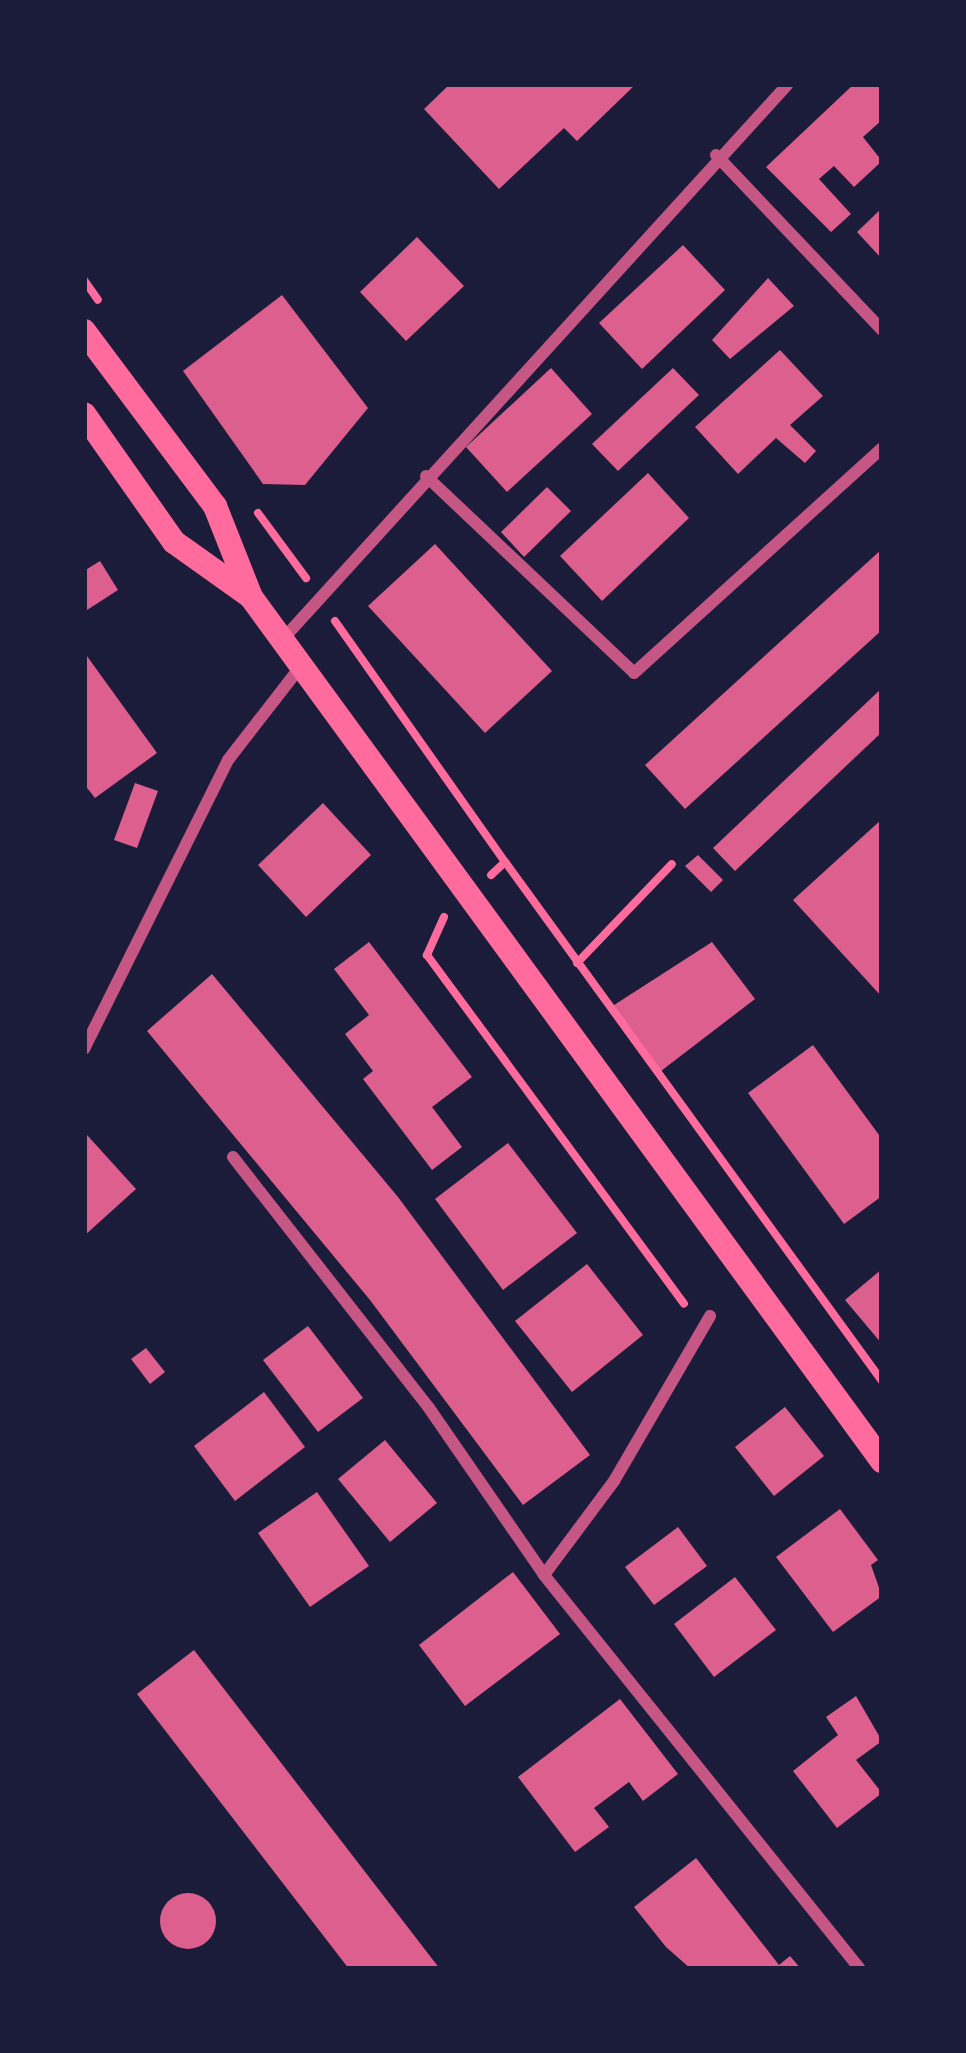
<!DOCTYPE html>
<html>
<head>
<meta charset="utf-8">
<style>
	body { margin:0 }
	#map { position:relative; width:966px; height:2053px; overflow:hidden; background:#1b1b3a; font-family:"Public Sans",sans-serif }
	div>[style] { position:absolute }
	.building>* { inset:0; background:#dd5f8e }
	.round { border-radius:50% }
	.path>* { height:8px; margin:-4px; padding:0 4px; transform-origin:4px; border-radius:4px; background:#ff6b9d }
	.minor>* { height:12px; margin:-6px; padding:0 6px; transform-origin:6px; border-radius:6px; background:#c65784 }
	.secondary>* { height:24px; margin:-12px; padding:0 12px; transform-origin:12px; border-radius:12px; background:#ff6b9d }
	span { translate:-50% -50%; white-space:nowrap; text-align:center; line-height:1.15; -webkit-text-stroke:9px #1b1b3a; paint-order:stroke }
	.frame { position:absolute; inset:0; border:87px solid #1b1b3a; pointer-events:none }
</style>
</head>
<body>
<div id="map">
	<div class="building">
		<i style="clip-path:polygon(450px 84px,636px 84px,577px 141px,564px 128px,499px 189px,424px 109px)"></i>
		<i style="clip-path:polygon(854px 84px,882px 84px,882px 120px,863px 137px,882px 161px,854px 187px,834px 166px,819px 179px,851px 214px,831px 232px,766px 167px)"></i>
		<i style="clip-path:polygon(882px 208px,882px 259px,857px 232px)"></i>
		<i style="clip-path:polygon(417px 237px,464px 286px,406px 341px,360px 292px)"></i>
		<i style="clip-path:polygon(683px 245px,725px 290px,642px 369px,599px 323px)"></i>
		<i style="clip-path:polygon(768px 278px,794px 306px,730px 359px,712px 340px)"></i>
		<i style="clip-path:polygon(282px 295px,368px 408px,305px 485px,263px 484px,183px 371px)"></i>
		<i style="clip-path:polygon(780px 350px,823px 396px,790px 425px,816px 451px,805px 463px,776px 438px,738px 474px,695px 427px)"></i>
		<i style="clip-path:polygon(551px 368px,592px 414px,507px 492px,466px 447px)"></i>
		<i style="clip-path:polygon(673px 368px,699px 395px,618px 471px,592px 444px)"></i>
		<i style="clip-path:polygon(648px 473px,689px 518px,602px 601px,560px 556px)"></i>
		<i style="clip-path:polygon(547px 487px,571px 511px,524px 557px,501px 532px)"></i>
		<i style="clip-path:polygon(435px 544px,552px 671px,485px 733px,368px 606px)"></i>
		<i style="clip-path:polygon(882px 549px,882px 630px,685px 809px,645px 765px)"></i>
		<i style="clip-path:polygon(100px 561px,118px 590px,87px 610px,84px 571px)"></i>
		<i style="clip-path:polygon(84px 652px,157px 753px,95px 798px,84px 784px)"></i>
		<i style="clip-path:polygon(882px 688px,882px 732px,735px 871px,713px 848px)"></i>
		<i style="clip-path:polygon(135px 783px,158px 791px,137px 848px,114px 840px)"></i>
		<i style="clip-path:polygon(323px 803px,371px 855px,306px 917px,258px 865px)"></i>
		<i style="clip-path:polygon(882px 819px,882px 997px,793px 900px)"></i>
		<i style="clip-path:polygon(698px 855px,723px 880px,711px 892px,685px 866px)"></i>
		<i style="clip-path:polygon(369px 942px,472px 1077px,432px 1107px,462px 1147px,432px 1170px,363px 1079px,373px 1071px,345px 1034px,369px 1015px,334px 969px)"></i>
		<i style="clip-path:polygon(712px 942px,755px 999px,661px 1071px,611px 1007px)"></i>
		<i style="clip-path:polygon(212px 974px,398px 1197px,590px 1455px,523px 1505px,370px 1300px,147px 1031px)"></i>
		<i style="clip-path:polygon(813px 1045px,882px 1139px,882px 1196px,844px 1224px,748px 1093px)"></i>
		<i style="clip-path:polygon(87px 1135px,136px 1189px,84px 1236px,84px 1138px)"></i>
		<i style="clip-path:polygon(508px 1143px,577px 1233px,503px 1290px,435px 1199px)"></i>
		<i style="clip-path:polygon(587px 1264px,643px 1335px,572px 1392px,515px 1321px)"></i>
		<i style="clip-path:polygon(882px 1269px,882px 1344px,845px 1300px)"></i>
		<i style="clip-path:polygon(308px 1326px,363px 1398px,318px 1432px,263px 1360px)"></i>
		<i style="clip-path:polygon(146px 1348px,165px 1372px,150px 1384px,131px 1359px)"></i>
		<i style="clip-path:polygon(264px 1392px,305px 1447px,235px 1501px,194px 1446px)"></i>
		<i style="clip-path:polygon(785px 1407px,824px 1456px,774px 1496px,735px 1447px)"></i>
		<i style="clip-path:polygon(385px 1440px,437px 1503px,390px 1542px,338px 1479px)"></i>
		<i style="clip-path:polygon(317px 1492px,369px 1566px,310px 1607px,258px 1533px)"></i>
		<i style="clip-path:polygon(840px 1509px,878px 1560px,871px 1565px,882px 1596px,833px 1632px,776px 1557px)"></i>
		<i style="clip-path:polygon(678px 1527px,707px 1566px,654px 1605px,625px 1567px)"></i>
		<i style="clip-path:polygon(513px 1572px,560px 1634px,465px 1706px,419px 1645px)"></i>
		<i style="clip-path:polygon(735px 1577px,776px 1630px,714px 1677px,674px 1624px)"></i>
		<i style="clip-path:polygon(194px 1650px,440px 1969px,349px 1969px,137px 1694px)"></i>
		<i style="clip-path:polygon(856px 1696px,882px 1741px,856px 1760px,882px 1793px,837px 1828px,793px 1771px,838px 1735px,826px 1717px)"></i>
		<i style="clip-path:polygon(620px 1699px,678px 1774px,643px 1801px,629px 1782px,594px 1808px,609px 1827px,575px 1852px,518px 1777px)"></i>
		<i style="clip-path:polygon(696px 1858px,779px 1965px,790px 1956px,801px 1969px,691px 1969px,666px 1947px,634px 1907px)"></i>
		<i class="round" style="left:160px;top:1893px;width:56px;height:56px"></i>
	</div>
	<div class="path">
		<i style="left:84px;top:280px;width:24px;rotate:55deg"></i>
		<i style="left:258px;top:513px;width:81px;rotate:53.6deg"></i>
		<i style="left:335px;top:621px;width:295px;rotate:54.8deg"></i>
		<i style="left:505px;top:862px;width:19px;rotate:137deg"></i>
		<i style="left:506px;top:863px;width:640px;rotate:54.03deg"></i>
		<i style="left:444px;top:917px;width:42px;rotate:114.1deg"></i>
		<i style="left:427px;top:955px;width:433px;rotate:53.6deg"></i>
		<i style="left:577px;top:963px;width:137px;rotate:-46.2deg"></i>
	</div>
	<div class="minor">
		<i style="left:716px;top:155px;width:241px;rotate:46.5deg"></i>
		<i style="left:426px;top:476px;width:286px;rotate:43.4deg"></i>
		<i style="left:634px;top:673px;width:335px;rotate:-42.2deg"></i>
		<i style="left:283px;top:639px;width:750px;rotate:-47.7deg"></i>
		<i style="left:84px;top:1049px;width:323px;rotate:-63.5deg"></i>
		<i style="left:228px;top:760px;width:119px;rotate:-52.2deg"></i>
		<i style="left:233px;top:1157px;width:318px;rotate:52deg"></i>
		<i style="left:429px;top:1408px;width:203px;rotate:55.4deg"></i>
		<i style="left:544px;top:1575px;width:505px;rotate:51.27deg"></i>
		<i style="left:544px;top:1575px;width:117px;rotate:-53.3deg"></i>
		<i style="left:614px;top:1481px;width:191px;rotate:-59.8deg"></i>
	</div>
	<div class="secondary">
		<i style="left:84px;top:331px;width:219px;rotate:53.2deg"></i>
		<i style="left:215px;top:506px;width:98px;rotate:68.4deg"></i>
		<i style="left:251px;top:597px;width:1070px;rotate:53.86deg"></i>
		<i style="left:84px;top:414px;width:156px;rotate:54.9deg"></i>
		<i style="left:174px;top:542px;width:93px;rotate:35.4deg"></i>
	</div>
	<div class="frame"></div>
</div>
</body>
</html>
